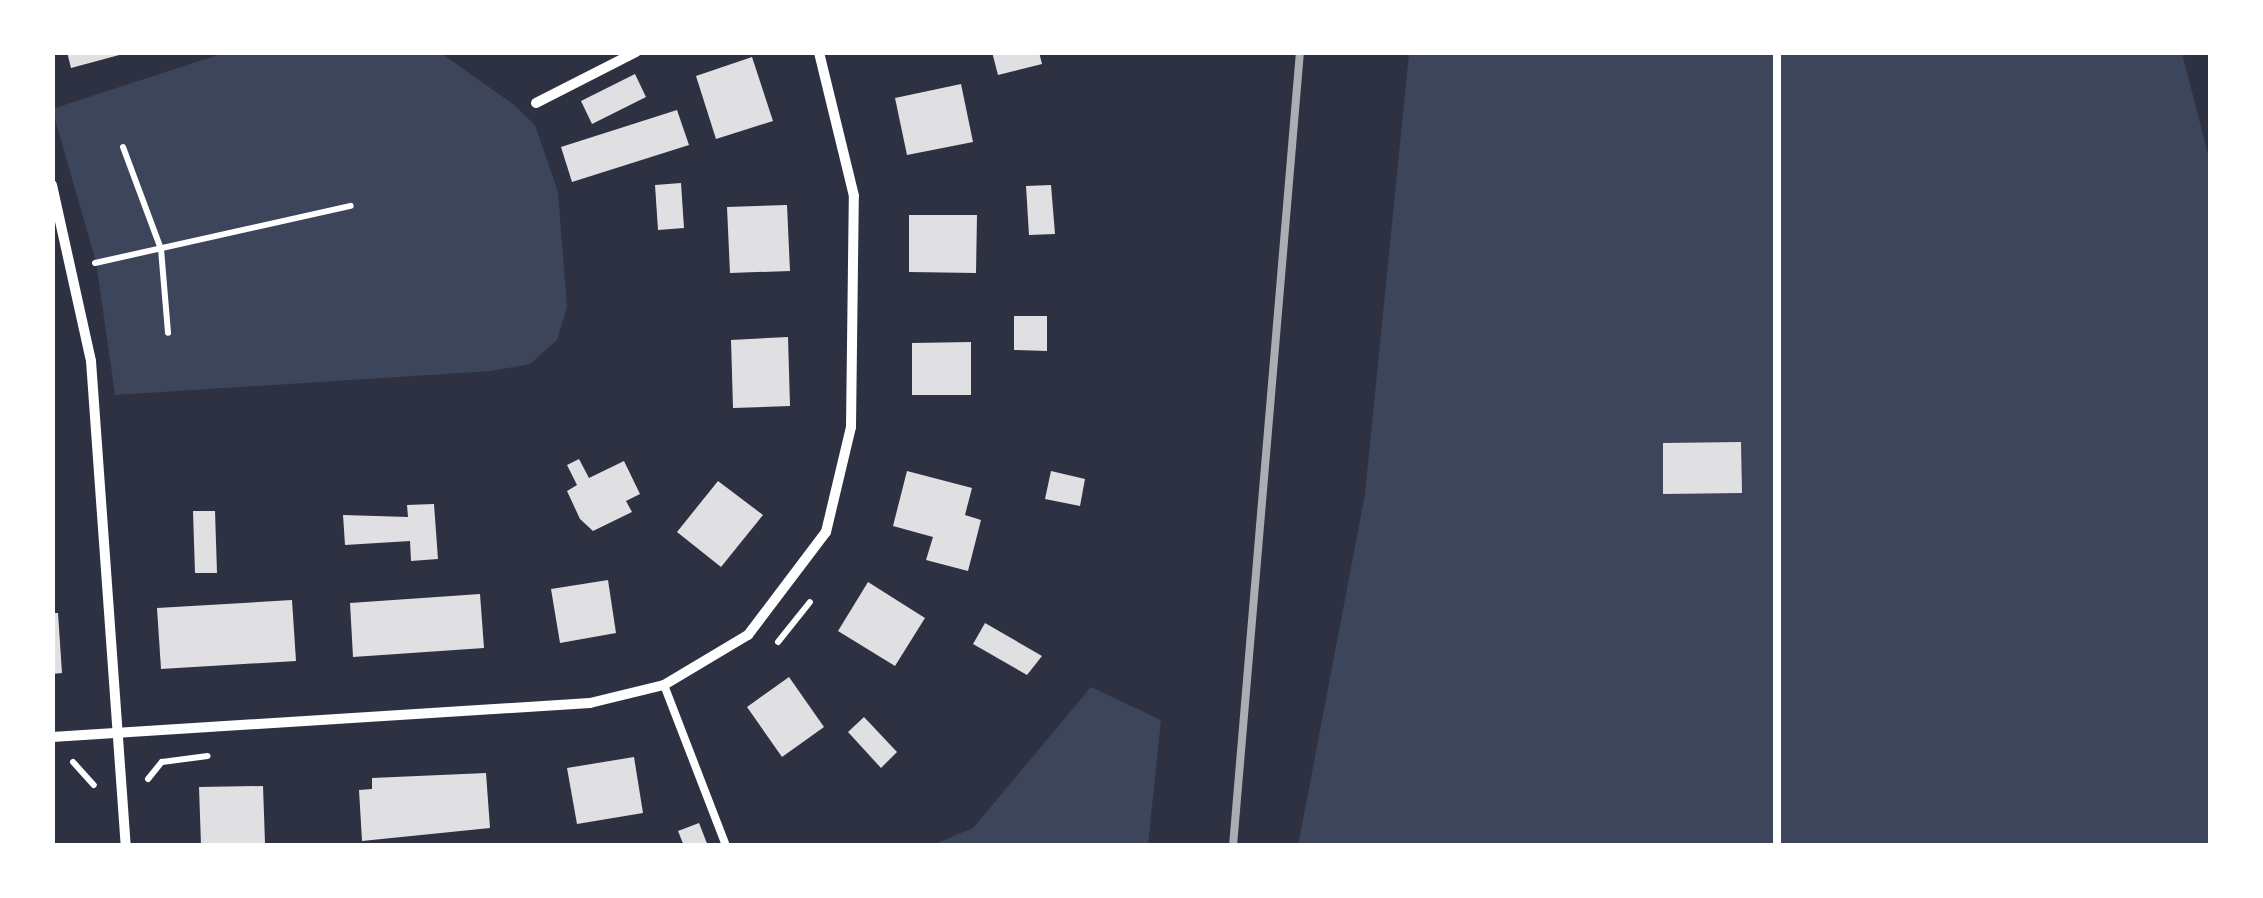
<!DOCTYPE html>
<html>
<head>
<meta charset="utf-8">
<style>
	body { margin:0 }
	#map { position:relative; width:2263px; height:898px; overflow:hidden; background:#2d3142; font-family:"Sofia Sans Condensed",sans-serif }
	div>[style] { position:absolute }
	.green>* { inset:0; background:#3c4559 }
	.building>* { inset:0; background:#e0e0e3 }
	.path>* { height:6px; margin:-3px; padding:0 3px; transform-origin:3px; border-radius:3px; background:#fff }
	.service>* { height:8px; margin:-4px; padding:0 4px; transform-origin:4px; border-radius:4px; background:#fff }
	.minor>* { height:10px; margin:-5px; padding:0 5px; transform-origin:5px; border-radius:5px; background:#fff }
	.rail>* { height:8px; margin:-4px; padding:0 4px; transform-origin:4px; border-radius:4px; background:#abadb3 }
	span { translate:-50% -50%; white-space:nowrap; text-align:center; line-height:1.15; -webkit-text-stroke:10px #fff; paint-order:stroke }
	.frame { position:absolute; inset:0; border:55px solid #fff; pointer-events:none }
</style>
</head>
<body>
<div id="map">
	<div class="green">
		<i style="clip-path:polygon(224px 53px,441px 53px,513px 104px,535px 125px,558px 192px,567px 307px,557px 340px,530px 364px,491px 371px,115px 395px,96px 262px,52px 109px)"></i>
		<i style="clip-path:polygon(1409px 53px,2182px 53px,2210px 162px,2210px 845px,1298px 846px,1365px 494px)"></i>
		<i style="clip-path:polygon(1091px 687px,1161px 720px,1148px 845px,932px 845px,973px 828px)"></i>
	</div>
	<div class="building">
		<i style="clip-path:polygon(67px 52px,123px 52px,123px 54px,71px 68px)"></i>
		<i style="clip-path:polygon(992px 52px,1039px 52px,1042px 64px,998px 75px)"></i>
		<i style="clip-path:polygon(752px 57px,773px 121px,716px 139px,696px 76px)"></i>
		<i style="clip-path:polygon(635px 74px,646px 97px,592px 124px,581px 101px)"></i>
		<i style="clip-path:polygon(961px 84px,973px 142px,907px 155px,895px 98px)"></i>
		<i style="clip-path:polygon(677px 110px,689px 145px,572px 182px,561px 147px)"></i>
		<i style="clip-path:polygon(681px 183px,684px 228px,658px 230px,655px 185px)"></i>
		<i style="clip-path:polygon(1051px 185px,1055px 234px,1029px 235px,1026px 186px)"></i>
		<i style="clip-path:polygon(787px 205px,790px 271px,730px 273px,727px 207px)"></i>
		<i style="clip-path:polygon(909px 215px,977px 215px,976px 273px,909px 272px)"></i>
		<i style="clip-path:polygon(1014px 316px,1047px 316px,1047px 351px,1014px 350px)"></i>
		<i style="clip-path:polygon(788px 337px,790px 406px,733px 408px,731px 340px)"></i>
		<i style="clip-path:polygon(971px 342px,971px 395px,912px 395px,912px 343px)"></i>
		<i style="clip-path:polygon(1741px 442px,1742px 493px,1663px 494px,1663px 443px)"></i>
		<i style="clip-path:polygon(579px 459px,589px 478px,624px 461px,640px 494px,626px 501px,632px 512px,593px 531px,580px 519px,567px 491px,577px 485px,567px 465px)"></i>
		<i style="clip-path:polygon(907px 471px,972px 488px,965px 515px,981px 520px,968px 571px,926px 560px,933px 537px,893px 526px)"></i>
		<i style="clip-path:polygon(1051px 471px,1085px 479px,1080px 506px,1045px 499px)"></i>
		<i style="clip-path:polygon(718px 481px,763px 515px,721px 567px,677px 532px)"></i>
		<i style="clip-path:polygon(434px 504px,438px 559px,411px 561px,410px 541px,345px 545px,343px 515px,408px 517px,407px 505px)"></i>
		<i style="clip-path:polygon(193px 511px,215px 511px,217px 573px,195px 573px)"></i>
		<i style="clip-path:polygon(608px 580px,616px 633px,560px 643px,551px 589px)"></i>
		<i style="clip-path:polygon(868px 582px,925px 618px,895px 666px,838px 631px)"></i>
		<i style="clip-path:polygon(480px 594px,484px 648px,353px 657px,350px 603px)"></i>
		<i style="clip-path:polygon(292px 600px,296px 661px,161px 669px,157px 608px)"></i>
		<i style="clip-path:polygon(52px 613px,58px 613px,62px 673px,52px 674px)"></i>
		<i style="clip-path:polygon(985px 623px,1042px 656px,1027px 675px,973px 644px)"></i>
		<i style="clip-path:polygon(789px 677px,824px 727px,782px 757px,747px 707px)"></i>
		<i style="clip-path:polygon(864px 717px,897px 752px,881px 768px,848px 732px)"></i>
		<i style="clip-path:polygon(634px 757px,643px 813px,577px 824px,567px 768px)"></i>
		<i style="clip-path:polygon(486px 773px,490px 828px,362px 841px,359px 790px,372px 789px,372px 778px)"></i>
		<i style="clip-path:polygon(263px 786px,265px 843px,201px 845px,199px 787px)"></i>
		<i style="clip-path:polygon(699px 823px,708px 846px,684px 846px,678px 831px)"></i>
	</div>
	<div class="path">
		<i style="left:123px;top:147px;width:109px;rotate:69.6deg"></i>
		<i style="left:161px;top:249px;width:84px;rotate:85.2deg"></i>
		<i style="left:95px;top:263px;width:262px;rotate:-12.6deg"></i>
		<i style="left:778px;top:642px;width:51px;rotate:-51.3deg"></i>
		<i style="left:73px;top:762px;width:31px;rotate:48deg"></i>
		<i style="left:148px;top:779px;width:22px;rotate:-51deg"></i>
		<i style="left:162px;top:762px;width:46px;rotate:-7.4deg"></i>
	</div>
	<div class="service">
		<i style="left:664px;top:685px;width:173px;rotate:68.9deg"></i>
		<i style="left:1777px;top:846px;width:794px;rotate:-90deg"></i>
	</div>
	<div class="minor">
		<i style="left:536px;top:103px;width:112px;rotate:-27deg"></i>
		<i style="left:52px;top:185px;width:180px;rotate:77.5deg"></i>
		<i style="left:91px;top:361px;width:486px;rotate:85.9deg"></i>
		<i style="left:52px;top:737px;width:539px;rotate:-3.62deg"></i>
		<i style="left:590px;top:703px;width:76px;rotate:-13.7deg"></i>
		<i style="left:664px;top:685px;width:98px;rotate:-30.8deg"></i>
		<i style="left:748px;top:635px;width:129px;rotate:-52.9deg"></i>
		<i style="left:826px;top:532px;width:108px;rotate:-76.6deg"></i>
		<i style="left:851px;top:427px;width:231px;rotate:-89.3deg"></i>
		<i style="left:854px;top:196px;width:148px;rotate:-103.7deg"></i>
	</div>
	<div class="rail">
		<i style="left:1233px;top:846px;width:797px;rotate:-85.18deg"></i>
	</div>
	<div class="frame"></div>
</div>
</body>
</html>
